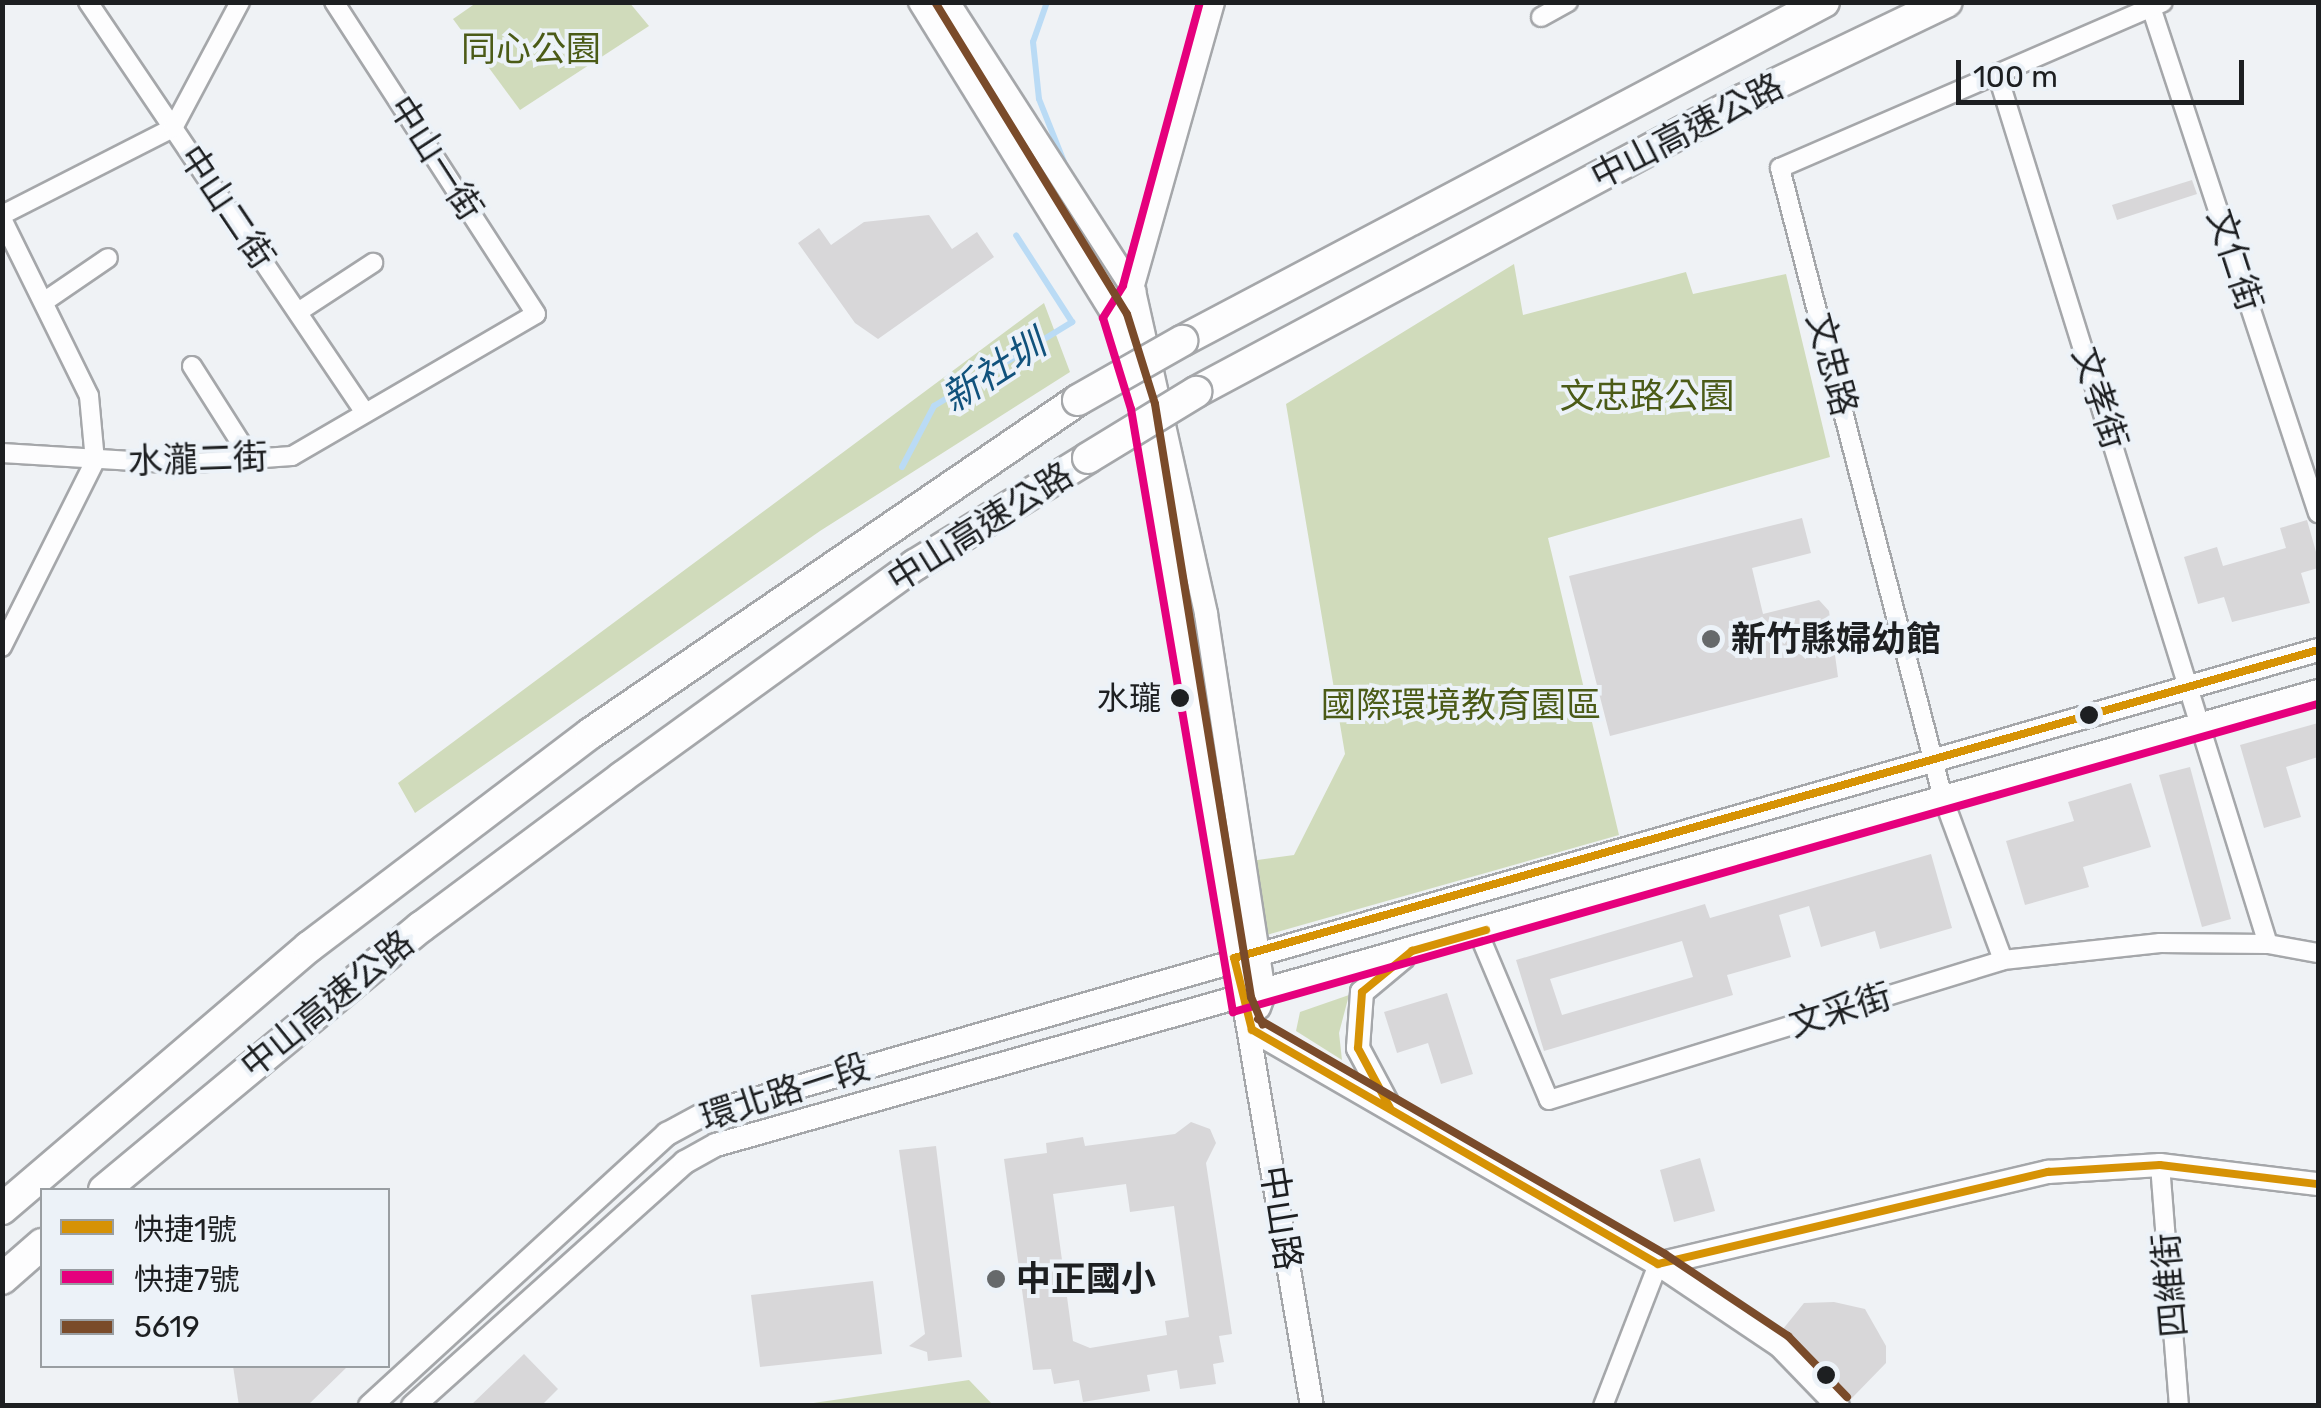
<!DOCTYPE html>
<html>
<head>
<meta charset="utf-8">
<style>
	body { margin:0 }
	#map { position:relative; width:2321px; height:1408px; overflow:hidden; background:#eff2f5; font-family:Rubik,"Noto Sans TC",sans-serif }
	div>[style] { position:absolute }
	.green>* { inset:0; background:#d0dbbb }
	.stream>* { height:6px; margin:-3px; padding:0 3px; transform-origin:3px; border-radius:3px; background:#badbf5 }
	.building>* { inset:0; background:#d8d7d9 }
	.roads { filter:drop-shadow(2px 0 #a5a7aa) drop-shadow(-2px 0 #a5a7aa) drop-shadow(0 2px #a5a7aa) drop-shadow(0 -2px #a5a7aa) }
	.street>* { height:18px; margin:-9px; padding:0 9px; transform-origin:9px; border-radius:9px; background:#fdfdfe }
	.secondary>* { height:22px; margin:-11px; padding:0 11px; transform-origin:11px; border-radius:11px; background:#fdfdfe }
	.highway>* { height:30px; margin:-15px; padding:0 15px; transform-origin:15px; border-radius:15px; background:#fdfdfe }
	.bridges { filter:drop-shadow(2px 0 #a5a7aa) drop-shadow(-2px 0 #a5a7aa) drop-shadow(0 2px #a5a7aa) drop-shadow(0 -2px #a5a7aa) }
	.highway-bridge>* { height:30px; margin:-15px; padding:0 15px; transform-origin:15px; border-radius:15px; background:#fdfdfe }
	.bus-1>* { height:8px; margin:-4px; padding:0 4px; transform-origin:4px; border-radius:4px; background:#d69205 }
	.bus-2>* { height:8px; margin:-4px; padding:0 4px; transform-origin:4px; border-radius:4px; background:#e5007d }
	.bus-3>* { height:8px; margin:-4px; padding:0 4px; transform-origin:4px; border-radius:4px; background:#7a4b2a }
	.dots>* { width:28px; height:28px; translate:-50% -50%; box-sizing:border-box; border:5px solid #ecf2f8; border-radius:50% }
	span { translate:-50% -50%; white-space:nowrap; text-align:center; line-height:1.15; -webkit-text-stroke:8px #ecf2f8; paint-order:stroke }
	.bus-label { font-size:32px; color:#1d1f21 }
	.right { translate:-100% -50%; text-align:right }
	.park-label { font-size:35px; color:#4b5b17 }
	.street-label { font-size:35px; color:#1d1f21 }
	.poi-label { font-size:35px; color:#1d1f21; font-weight:700 }
	.left { translate:0 -50%; text-align:left }
	.water-label { font-size:38px; color:#11527c; font-style:italic }
	.frame { position:absolute; inset:0; border:5px solid #1d1f21; pointer-events:none }
	.legend { position:absolute; left:40px; top:1188px; width:350px; height:180px; box-sizing:border-box; background:#ecf2f8; border:2px solid #999ea2; margin:0; padding:12px 18px; list-style:none; font-size:30px; color:#1d1f21 }
	.legend li { display:flex; align-items:center; gap:20px; height:50px }
	.legend b { width:50px; border:2px solid #999ea2 }
	.scale { position:absolute; left:1956px; top:60px; width:288px; height:45px; box-sizing:border-box; border:5px solid #1d1f21; border-top:0; padding-left:12px; font-size:30px; line-height:35px; white-space:nowrap; color:#1d1f21; -webkit-text-stroke:8px #ecf2f8; paint-order:stroke }
</style>
</head>
<body>
<div id="map">
	<div class="green">
		<i style="clip-path:polygon(629px 2px,649px 26px,520px 110px,453px 19px,476px 3px)"></i>
		<i style="clip-path:polygon(1514px 264px,1523px 315px,1686px 272px,1693px 294px,1786px 274px,1830px 457px,1548px 538px,1619px 835px,1263px 936px,1250px 861px,1294px 855px,1345px 754px,1286px 404px)"></i>
		<i style="clip-path:polygon(1044px 303px,1070px 372px,820px 531px,415px 813px,398px 783px)"></i>
		<i style="clip-path:polygon(1349px 995px,1339px 1033px,1342px 1060px,1296px 1031px,1300px 1012px)"></i>
		<i style="clip-path:polygon(969px 1380px,993px 1405px,800px 1405px)"></i>
	</div>
	<div class="stream">
		<i style="left:1047px;top:2px;width:42px;rotate:109.3deg"></i>
		<i style="left:1033px;top:42px;width:57px;rotate:84deg"></i>
		<i style="left:1039px;top:99px;width:84px;rotate:68.3deg"></i>
		<i style="left:902px;top:467px;width:69px;rotate:-62.3deg"></i>
		<i style="left:934px;top:406px;width:162px;rotate:-31.3deg"></i>
		<i style="left:1072px;top:322px;width:103px;rotate:-122.8deg"></i>
	</div>
	<div class="building">
		<i style="clip-path:polygon(2192px 180px,2197px 194px,2117px 220px,2112px 205px)"></i>
		<i style="clip-path:polygon(929px 215px,952px 249px,977px 232px,994px 257px,878px 339px,855px 323px,798px 243px,819px 228px,831px 245px,864px 222px)"></i>
		<i style="clip-path:polygon(1802px 518px,1811px 553px,1752px 568px,1763px 614px,1819px 600px,1829px 611px,1838px 677px,1610px 736px,1569px 576px)"></i>
		<i style="clip-path:polygon(2307px 520px,2318px 559px,2318px 568px,2301px 573px,2310px 603px,2232px 622px,2224px 597px,2198px 604px,2184px 557px,2217px 547px,2223px 566px,2286px 548px,2280px 528px)"></i>
		<i style="clip-path:polygon(2318px 723px,2318px 757px,2286px 767px,2301px 817px,2264px 828px,2240px 745px)"></i>
		<i style="clip-path:polygon(2190px 767px,2231px 919px,2202px 927px,2159px 775px)"></i>
		<i style="clip-path:polygon(2131px 783px,2151px 847px,2083px 867px,2089px 887px,2025px 905px,2006px 841px,2074px 821px,2068px 802px)"></i>
		<i style="clip-path:polygon(evenodd,1931px 854px,1952px 928px,1880px 949px,1875px 931px,1821px 947px,1809px 906px,1779px 915px,1791px 957px,1727px 975px,1733px 995px,1544px 1051px,1516px 960px,1705px 904px,1710px 918px,1931px 854px,1682px 941px,1693px 977px,1562px 1015px,1550px 979px,1682px 941px)"></i>
		<i style="clip-path:polygon(1447px 993px,1473px 1074px,1441px 1084px,1428px 1043px,1397px 1053px,1384px 1012px)"></i>
		<i style="clip-path:polygon(evenodd,1191px 1122px,1210px 1129px,1216px 1143px,1206px 1163px,1232px 1334px,1219px 1336px,1224px 1362px,1213px 1364px,1216px 1384px,1180px 1389px,1177px 1370px,1147px 1375px,1150px 1391px,1083px 1402px,1079px 1380px,1054px 1384px,1051px 1369px,1033px 1370px,1004px 1159px,1047px 1153px,1046px 1143px,1083px 1137px,1085px 1146px,1175px 1134px,1191px 1122px,1126px 1184px,1130px 1212px,1174px 1206px,1189px 1317px,1165px 1321px,1167px 1335px,1090px 1348px,1073px 1341px,1053px 1194px,1126px 1184px)"></i>
		<i style="clip-path:polygon(936px 1146px,962px 1357px,928px 1361px,927px 1352px,909px 1346px,925px 1334px,899px 1150px)"></i>
		<i style="clip-path:polygon(1700px 1158px,1715px 1211px,1674px 1222px,1660px 1170px)"></i>
		<i style="clip-path:polygon(873px 1281px,882px 1354px,760px 1367px,751px 1295px)"></i>
		<i style="clip-path:polygon(1834px 1302px,1865px 1309px,1886px 1346px,1886px 1363px,1851px 1399px,1783px 1329px,1804px 1303px)"></i>
		<i style="clip-path:polygon(524px 1354px,558px 1389px,541px 1406px,470px 1406px)"></i>
		<i style="clip-path:polygon(233px 1366px,348px 1366px,307px 1406px,239px 1406px)"></i>
	</div>
	<div class="roads">
		<div class="street">
			<i style="left:88px;top:2px;width:495px;rotate:56deg"></i>
			<i style="left:2151px;top:7px;width:533px;rotate:71.74deg"></i>
			<i style="left:1541px;top:17px;width:31px;rotate:-29deg"></i>
			<i style="left:1997px;top:73px;width:912px;rotate:72.72deg"></i>
			<i style="left:2px;top:215px;width:192px;rotate:-27deg"></i>
			<i style="left:173px;top:128px;width:143px;rotate:-62deg"></i>
			<i style="left:2px;top:219px;width:197px;rotate:63.8deg"></i>
			<i style="left:89px;top:396px;width:65px;rotate:84.7deg"></i>
			<i style="left:95px;top:461px;width:208px;rotate:116.6deg"></i>
			<i style="left:45px;top:301px;width:76px;rotate:-34.3deg"></i>
			<i style="left:298px;top:312px;width:90px;rotate:-33.2deg"></i>
			<i style="left:192px;top:366px;width:110px;rotate:57.6deg"></i>
			<i style="left:2px;top:453px;width:178px;rotate:3.5deg"></i>
			<i style="left:180px;top:464px;width:112px;rotate:-4.1deg"></i>
			<i style="left:292px;top:456px;width:282px;rotate:-30.2deg"></i>
			<i style="left:536px;top:314px;width:372px;rotate:-122.9deg"></i>
			<i style="left:1478px;top:932px;width:182px;rotate:67.1deg"></i>
			<i style="left:1549px;top:1100px;width:475px;rotate:-17.1deg"></i>
			<i style="left:2003px;top:960px;width:158px;rotate:-6.2deg"></i>
			<i style="left:2160px;top:943px;width:108px;rotate:0.5deg"></i>
			<i style="left:2268px;top:944px;width:51px;rotate:10.2deg"></i>
			<i style="left:2003px;top:960px;width:173px;rotate:-110.3deg"></i>
			<i style="left:1943px;top:798px;width:651px;rotate:-104.51deg"></i>
			<i style="left:1780px;top:168px;width:417px;rotate:-23.4deg"></i>
			<i style="left:2160px;top:1165px;width:242px;rotate:85.5deg"></i>
			<i style="left:1603px;top:1406px;width:152px;rotate:-68.8deg"></i>
		</div>
		<div class="secondary">
			<i style="left:920px;top:2px;width:371px;rotate:58.3deg"></i>
			<i style="left:1115px;top:318px;width:92px;rotate:72.3deg"></i>
			<i style="left:1143px;top:406px;width:1014px;rotate:80.41deg"></i>
			<i style="left:948px;top:2px;width:344px;rotate:57.2deg"></i>
			<i style="left:1134px;top:291px;width:331px;rotate:77.4deg"></i>
			<i style="left:1206px;top:614px;width:384px;rotate:81.3deg"></i>
			<i style="left:1264px;top:994px;width:15px;rotate:110deg"></i>
			<i style="left:1129px;top:299px;width:309px;rotate:-74.2deg"></i>
			<i style="left:1252px;top:1030px;width:469px;rotate:30deg"></i>
			<i style="left:1658px;top:1264px;width:147px;rotate:33.9deg"></i>
			<i style="left:1780px;top:1346px;width:83px;rotate:46deg"></i>
			<i style="left:1390px;top:1108px;width:68px;rotate:-118.1deg"></i>
			<i style="left:1358px;top:1048px;width:56px;rotate:-85.9deg"></i>
			<i style="left:1362px;top:992px;width:53px;rotate:-39.7deg"></i>
			<i style="left:1658px;top:1264px;width:401px;rotate:-13.3deg"></i>
			<i style="left:2048px;top:1172px;width:112px;rotate:-3.6deg"></i>
			<i style="left:2160px;top:1165px;width:159px;rotate:6.9deg"></i>
			<i style="left:370px;top:1406px;width:403px;rotate:-42.5deg"></i>
			<i style="left:667px;top:1134px;width:42px;rotate:-28.4deg"></i>
			<i style="left:704px;top:1114px;width:1679px;rotate:-16.04deg"></i>
			<i style="left:413px;top:1406px;width:365px;rotate:-41.9deg"></i>
			<i style="left:685px;top:1162px;width:35px;rotate:-29deg"></i>
			<i style="left:716px;top:1145px;width:1665px;rotate:-15.82deg"></i>
		</div>
		<div class="highway">
			<i style="left:1182px;top:341px;width:726px;rotate:-27.84deg"></i>
			<i style="left:1196px;top:392px;width:619px;rotate:-28.14deg"></i>
			<i style="left:1742px;top:100px;width:227px;rotate:-25.6deg"></i>
			<i style="left:104px;top:1190px;width:412px;rotate:-39.7deg"></i>
			<i style="left:421px;top:927px;width:251px;rotate:-36.7deg"></i>
			<i style="left:622px;top:777px;width:362px;rotate:-35.9deg"></i>
			<i style="left:915px;top:565px;width:203px;rotate:-31.7deg"></i>
			<i style="left:2px;top:1209px;width:404px;rotate:-40.5deg"></i>
			<i style="left:309px;top:947px;width:354px;rotate:-37.2deg"></i>
			<i style="left:591px;top:733px;width:590px;rotate:-34.36deg"></i>
			<i style="left:2px;top:1279px;width:53px;rotate:-41.2deg"></i>
		</div>
	</div>
	<div class="bridges">
		<div class="highway-bridge">
			<i style="left:1078px;top:400px;width:120px;rotate:-29.6deg"></i>
			<i style="left:1088px;top:458px;width:127px;rotate:-31.4deg"></i>
		</div>
	</div>
	<div class="bus-1">
		<i style="left:1390px;top:1108px;width:68px;rotate:-118.1deg"></i>
		<i style="left:1358px;top:1048px;width:56px;rotate:-85.9deg"></i>
		<i style="left:1362px;top:992px;width:65px;rotate:-39.4deg"></i>
		<i style="left:1412px;top:951px;width:77px;rotate:-15.8deg"></i>
		<i style="left:1658px;top:1264px;width:469px;rotate:-150deg"></i>
		<i style="left:1252px;top:1030px;width:74px;rotate:-104deg"></i>
		<i style="left:1234px;top:958px;width:1127px;rotate:-15.86deg"></i>
		<i style="left:1658px;top:1264px;width:401px;rotate:-13.3deg"></i>
		<i style="left:2048px;top:1172px;width:112px;rotate:-3.6deg"></i>
		<i style="left:2160px;top:1165px;width:159px;rotate:6.9deg"></i>
	</div>
	<div class="bus-2">
		<i style="left:1200px;top:2px;width:294px;rotate:105.2deg"></i>
		<i style="left:1123px;top:286px;width:38px;rotate:122deg"></i>
		<i style="left:1103px;top:318px;width:95px;rotate:72.9deg"></i>
		<i style="left:1131px;top:409px;width:612px;rotate:80.4deg"></i>
		<i style="left:1233px;top:1012px;width:1128px;rotate:-15.85deg"></i>
	</div>
	<div class="bus-3">
		<i style="left:935px;top:2px;width:366px;rotate:58.4deg"></i>
		<i style="left:1127px;top:314px;width:94px;rotate:72.7deg"></i>
		<i style="left:1155px;top:404px;width:601px;rotate:80.8deg"></i>
		<i style="left:1251px;top:997px;width:30px;rotate:67deg"></i>
		<i style="left:1258px;top:1019px;width:470px;rotate:30deg"></i>
		<i style="left:1665px;top:1254px;width:148px;rotate:33.7deg"></i>
		<i style="left:1788px;top:1336px;width:85px;rotate:46deg"></i>
	</div>
	<div class="dots">
		<i style="left:1711px;top:639px;background:#66696b"></i>
		<i style="left:1180px;top:698px;background:#1d1f21"></i>
		<i style="left:2089px;top:715px;background:#1d1f21"></i>
		<i style="left:996px;top:1279px;background:#66696b"></i>
		<i style="left:1826px;top:1375px;background:#1d1f21"></i>
	</div>
	<div class="bus-label">
		<span class="right" style="left:1161px;top:698px">水瓏</span>
	</div>
	<div class="park-label">
		<span style="left:531px;top:49px">同心公園</span>
		<span style="left:1647px;top:396px">文忠路公園</span>
		<span style="left:1461px;top:705px">國際環境教育園區</span>
	</div>
	<div class="street-label">
		<span style="left:1687px;top:131px;rotate:-27deg">中山高速公路</span>
		<span style="left:436px;top:158px;rotate:57deg">中山一街</span>
		<span style="left:227px;top:207px;rotate:56deg">中山二街</span>
		<span style="left:2235px;top:260px;rotate:72deg">文仁街</span>
		<span style="left:1832px;top:364px;rotate:75deg">文忠路</span>
		<span style="left:2100px;top:398px;rotate:72deg">文孝街</span>
		<span style="left:198px;top:459px;rotate:-2deg">水瀧二街</span>
		<span style="left:980px;top:527px;rotate:-32deg">中山高速公路</span>
		<span style="left:327px;top:1004px;rotate:-39deg">中山高速公路</span>
		<span style="left:1840px;top:1010px;rotate:-17deg">文采街</span>
		<span style="left:785px;top:1092px;rotate:-18deg">環北路一段</span>
		<span style="left:1281px;top:1218px;rotate:81deg">中山路</span>
		<span style="left:2170px;top:1285px;rotate:-95deg">四維街</span>
	</div>
	<div class="poi-label">
		<span class="left" style="left:1731px;top:639px">新竹縣婦幼館</span>
		<span class="left" style="left:1016px;top:1279px">中正國小</span>
	</div>
	<div class="water-label">
		<span style="left:994px;top:372px;rotate:-33deg">新社圳</span>
	</div>
	<div class="frame"></div>
	<ul class="legend">
	<li><b style="height:12px;background:#d69205"></b>快捷1號</li>
	<li><b style="height:12px;background:#e5007d"></b>快捷7號</li>
	<li><b style="height:12px;background:#7a4b2a"></b>5619</li>
	</ul>
	<div class="scale">100 m</div>
</div>
</body>
</html>
